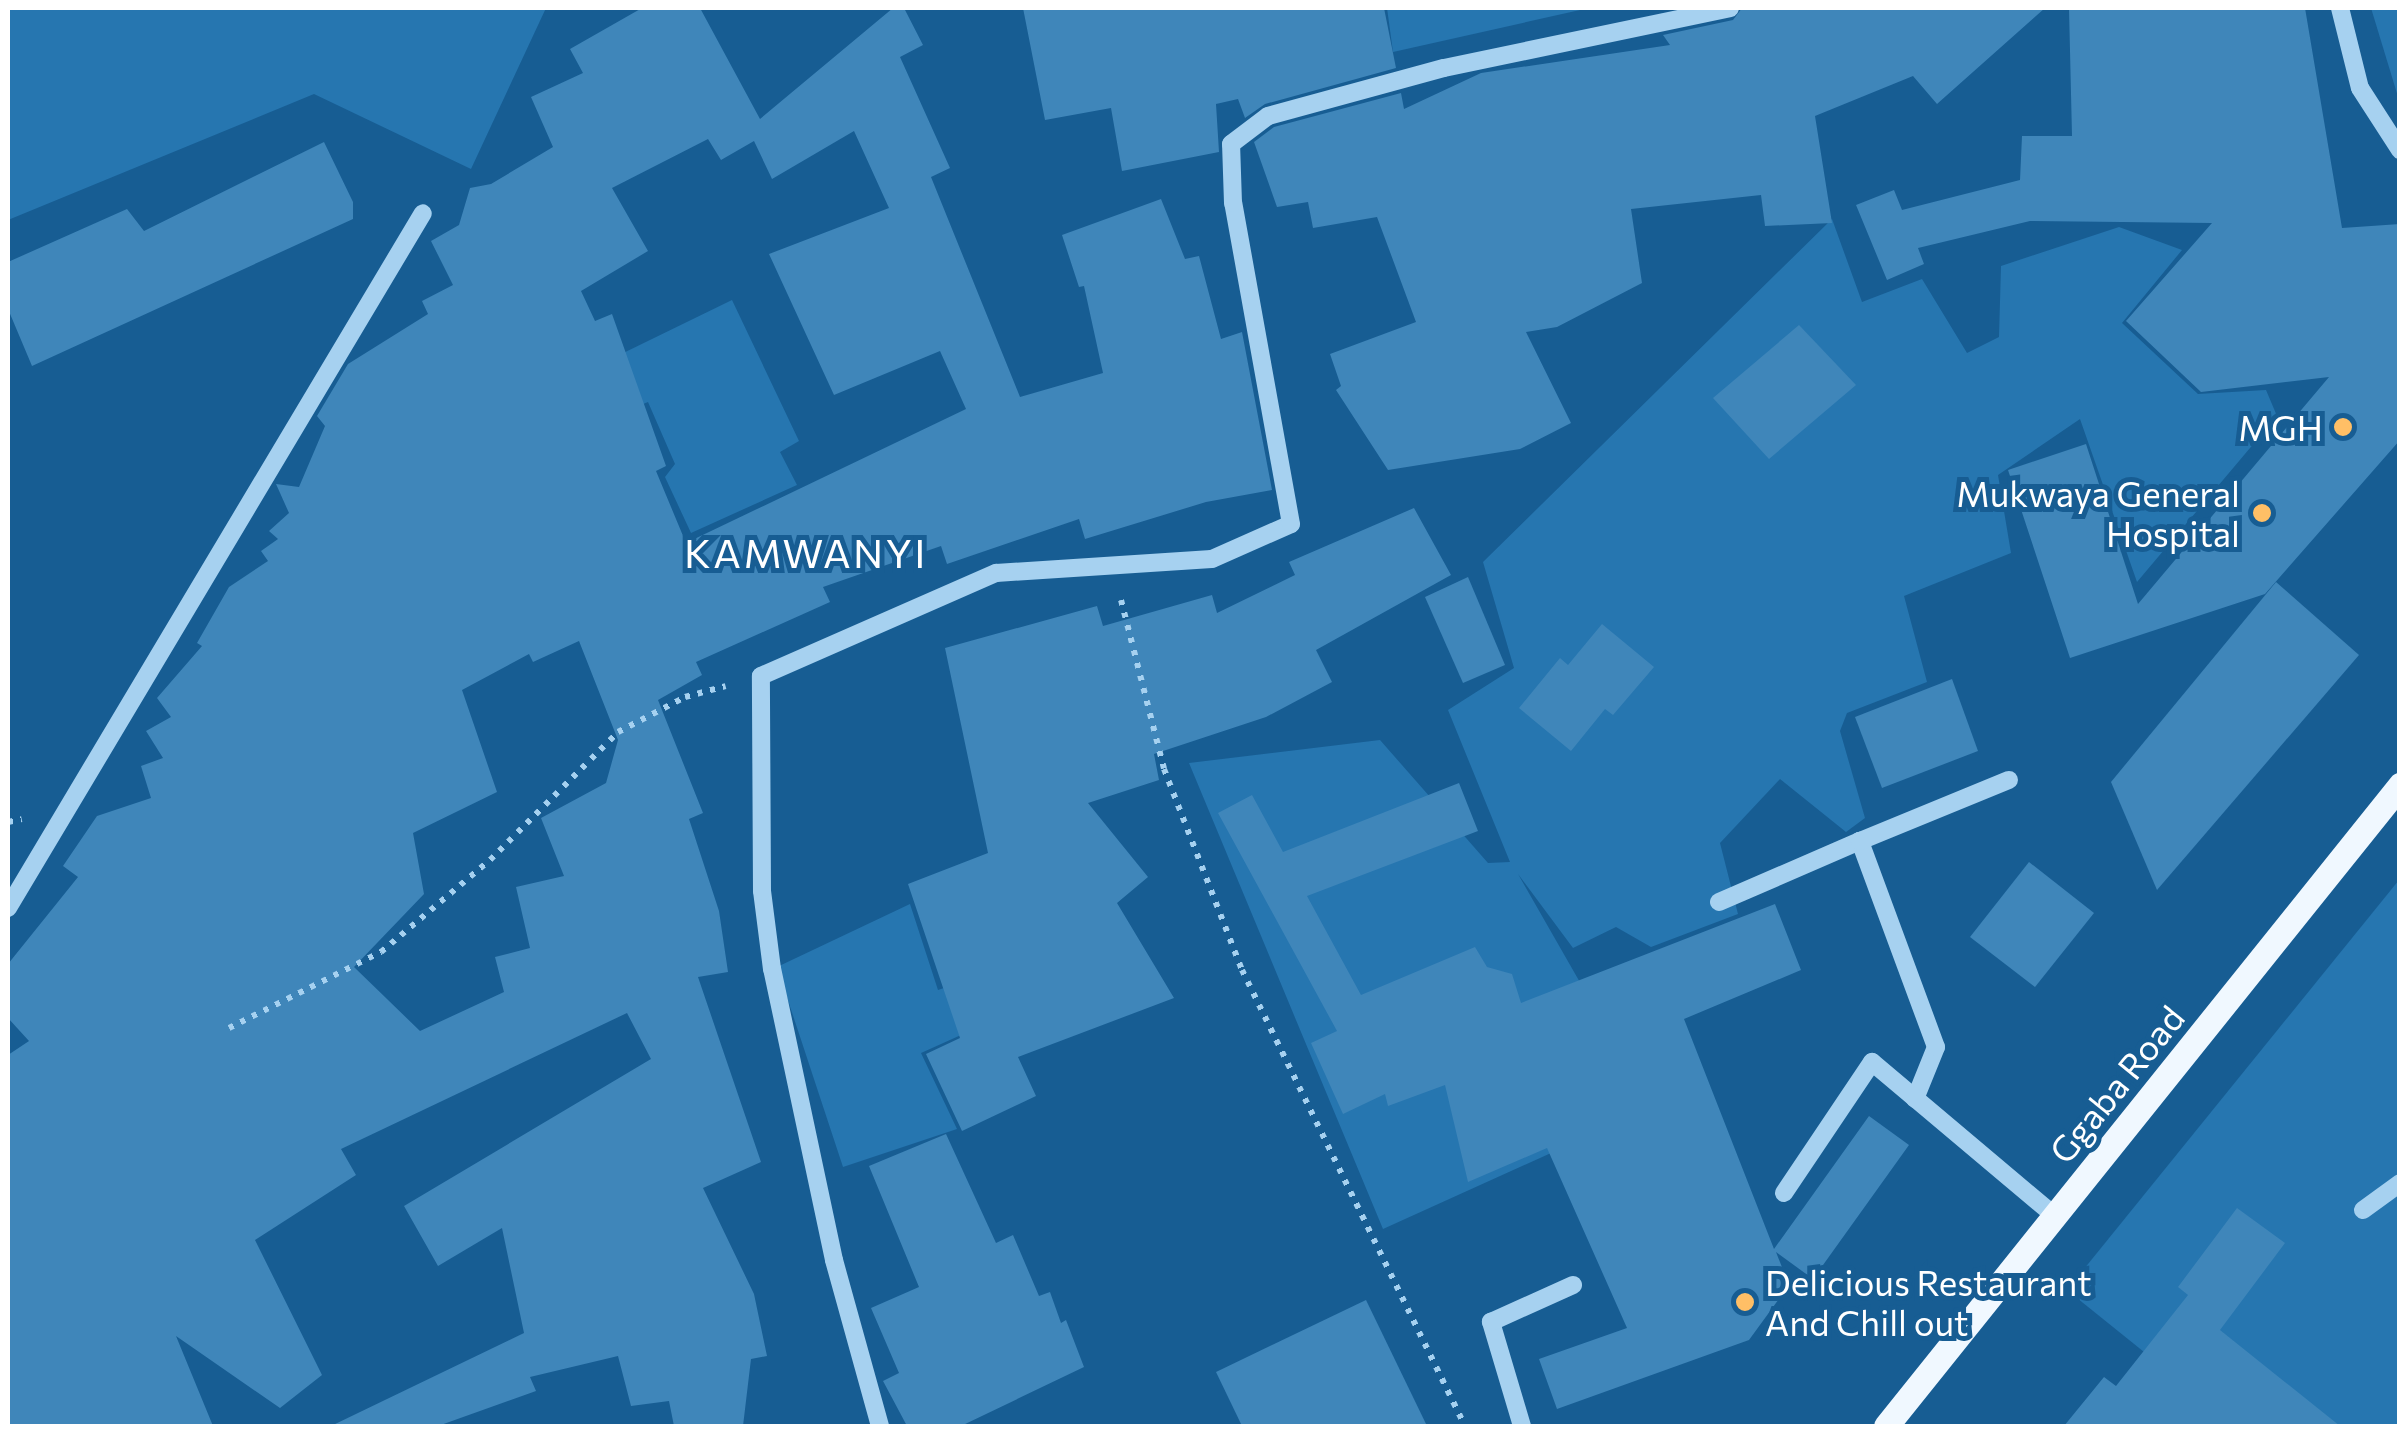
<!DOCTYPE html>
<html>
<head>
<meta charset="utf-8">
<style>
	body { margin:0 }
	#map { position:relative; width:2407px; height:1434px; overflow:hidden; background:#175d93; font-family:Commissioner,sans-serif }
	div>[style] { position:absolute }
	.green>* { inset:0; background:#2676b0 }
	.building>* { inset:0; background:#3f86ba }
	.path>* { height:6px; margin-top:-3px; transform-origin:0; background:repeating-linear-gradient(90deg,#a6d1f0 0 5px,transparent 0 13px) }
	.minor>* { height:18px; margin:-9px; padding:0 9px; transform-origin:9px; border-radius:9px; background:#a6d1f0 }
	.major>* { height:25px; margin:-12.5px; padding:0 12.5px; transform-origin:12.5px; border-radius:12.5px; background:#f0f8ff }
	.dots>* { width:28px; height:28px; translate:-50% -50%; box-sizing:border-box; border:5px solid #175d93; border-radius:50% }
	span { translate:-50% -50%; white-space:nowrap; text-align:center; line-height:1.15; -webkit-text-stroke:10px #175d93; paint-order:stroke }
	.poi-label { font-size:35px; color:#fff }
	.right { translate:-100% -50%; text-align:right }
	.left { translate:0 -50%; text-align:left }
	.street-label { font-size:35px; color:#fff }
	.quarter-label { font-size:40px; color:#fff; letter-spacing:2.5px }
	.frame { position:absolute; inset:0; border:10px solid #fff; pointer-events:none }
</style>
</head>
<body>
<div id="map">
	<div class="green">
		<i style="clip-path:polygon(8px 8px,546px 8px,471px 169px,314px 94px,8px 220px)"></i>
		<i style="clip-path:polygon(1387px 8px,1589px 8px,1393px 52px)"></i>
		<i style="clip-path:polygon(2371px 8px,2399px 8px,2399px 100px)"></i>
		<i style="clip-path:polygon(1832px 219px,1862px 302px,1922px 279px,1967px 353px,1999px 337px,2001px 266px,2119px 227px,2182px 250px,2122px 323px,2198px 394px,2266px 390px,2277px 416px,2137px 582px,2080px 419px,1998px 475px,2011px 553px,1904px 596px,1927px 682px,1847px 713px,1840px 731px,1865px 818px,1846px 832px,1780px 779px,1720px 843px,1738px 914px,1651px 947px,1616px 927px,1573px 948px,1518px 874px,1617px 1047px,1624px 1120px,1383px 1229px,1189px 763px,1380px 740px,1488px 863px,1510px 862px,1448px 710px,1514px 668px,1483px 562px)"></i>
		<i style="clip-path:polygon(732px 300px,799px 441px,780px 452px,797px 485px,691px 533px,665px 477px,675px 464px,648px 402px,590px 426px,572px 378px)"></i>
		<i style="clip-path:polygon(2399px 880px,2399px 1426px,2236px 1426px,2067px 1290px)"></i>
		<i style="clip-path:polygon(910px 904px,938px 990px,1006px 967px,1010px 1013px,921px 1053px,957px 1129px,843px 1167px,777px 967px)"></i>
	</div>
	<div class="building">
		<i style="clip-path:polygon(evenodd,642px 8px,700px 8px,760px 119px,893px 8px,904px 8px,923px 45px,900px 57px,950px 168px,931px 177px,1020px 397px,1103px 373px,1084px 286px,1079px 287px,1062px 235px,1161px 199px,1185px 259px,1199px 256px,1221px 339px,1242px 332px,1272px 490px,1206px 502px,1085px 539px,1079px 519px,947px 564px,941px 546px,823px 587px,830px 602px,696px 662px,702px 675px,658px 700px,703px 813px,689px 819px,719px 911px,728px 972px,698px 977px,761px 1162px,703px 1188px,754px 1294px,767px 1356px,751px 1359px,743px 1426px,674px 1426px,669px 1401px,631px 1406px,618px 1356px,530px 1377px,536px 1391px,438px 1426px,331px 1426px,524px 1333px,502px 1228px,438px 1266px,404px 1206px,651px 1059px,627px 1013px,341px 1149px,356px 1175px,255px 1240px,322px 1375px,280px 1408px,176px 1336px,213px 1426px,8px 1426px,8px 1055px,29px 1041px,8px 1018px,8px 964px,78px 877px,63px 866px,97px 816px,151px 798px,141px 766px,163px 758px,146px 731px,171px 717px,157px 698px,202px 646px,197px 643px,229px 587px,268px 561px,261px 551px,278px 539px,269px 531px,289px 513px,276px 484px,299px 487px,325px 426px,317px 416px,348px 364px,428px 314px,422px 301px,453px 285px,431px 241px,459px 225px,470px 188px,491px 184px,553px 147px,531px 97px,583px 73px,570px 49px,642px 8px,854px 131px,889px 208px,769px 254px,834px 395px,940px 351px,966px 409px,686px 543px,656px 471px,666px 466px,612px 314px,595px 321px,581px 291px,648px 251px,612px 188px,708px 139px,721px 160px,754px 141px,772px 179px,854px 131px,642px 8px,579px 641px,618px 740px,606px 783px,541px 818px,564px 876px,516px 887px,530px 948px,495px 957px,504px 992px,420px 1031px,354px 967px,424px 894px,413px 833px,497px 792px,462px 690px,529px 654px,533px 662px,579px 641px)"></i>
		<i style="clip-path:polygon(1023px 8px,1384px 8px,1396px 68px,1265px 104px,1245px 118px,1238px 99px,1216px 104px,1219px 152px,1122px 171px,1111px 108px,1045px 120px)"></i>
		<i style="clip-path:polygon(1742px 8px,2045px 8px,1937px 104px,1913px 76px,1815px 116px,1832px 223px,1765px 226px,1761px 195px,1631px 209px,1642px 283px,1557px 327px,1526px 332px,1571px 423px,1520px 449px,1388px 470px,1336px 390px,1341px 386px,1330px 354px,1416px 322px,1377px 217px,1313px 228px,1308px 202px,1277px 207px,1254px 142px,1274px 127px,1401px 93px,1404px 109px,1481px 73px,1670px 45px,1663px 35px,1733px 20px)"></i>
		<i style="clip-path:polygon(2069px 8px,2305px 8px,2342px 228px,2400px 224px,2400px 440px,2265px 594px,2070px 658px,2008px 470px,2086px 444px,2138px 604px,2329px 377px,2201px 392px,2126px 321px,2212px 223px,2030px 221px,1918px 248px,1924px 264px,1887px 280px,1856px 205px,1894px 190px,1902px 210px,2020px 180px,2022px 136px,2072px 136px)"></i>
		<i style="clip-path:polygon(324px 142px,353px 202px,353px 219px,32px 366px,8px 309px,8px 262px,127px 209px,144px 231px)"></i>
		<i style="clip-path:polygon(1799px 325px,1856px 385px,1769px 459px,1713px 398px)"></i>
		<i style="clip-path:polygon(1414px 508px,1451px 575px,1316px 650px,1332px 682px,1266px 717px,1154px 754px,1159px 780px,1088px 803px,1148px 877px,1117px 903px,1174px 998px,1018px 1057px,1036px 1096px,962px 1131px,926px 1054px,960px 1038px,908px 884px,988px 853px,945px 648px,1097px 606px,1103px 626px,1212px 595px,1217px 613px,1295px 575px,1289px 562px)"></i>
		<i style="clip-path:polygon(1468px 577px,1505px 665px,1463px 683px,1425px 597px)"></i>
		<i style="clip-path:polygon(2276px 582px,2359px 655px,2157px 890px,2111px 782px)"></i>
		<i style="clip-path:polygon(1602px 624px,1654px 667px,1613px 715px,1605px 709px,1571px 751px,1519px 708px,1560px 658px,1568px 665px)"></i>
		<i style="clip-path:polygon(1952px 679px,1978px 751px,1882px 788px,1855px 717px)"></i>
		<i style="clip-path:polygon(1459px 783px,1478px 831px,1307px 896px,1361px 995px,1475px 947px,1487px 967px,1512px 974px,1521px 1003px,1775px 904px,1801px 970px,1684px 1019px,1774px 1249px,1869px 1116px,1909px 1145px,1813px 1279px,1776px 1252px,1789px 1285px,1749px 1340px,1557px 1409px,1539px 1359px,1627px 1328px,1547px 1148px,1468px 1182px,1445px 1085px,1388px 1106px,1385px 1094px,1343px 1114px,1311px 1043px,1337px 1031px,1218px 813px,1252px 795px,1283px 852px)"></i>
		<i style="clip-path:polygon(2029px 862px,2094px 913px,2035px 987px,1970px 937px)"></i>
		<i style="clip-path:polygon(946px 1134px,996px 1243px,1013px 1235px,1039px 1296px,1050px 1292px,1061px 1323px,1066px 1320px,1084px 1367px,961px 1426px,907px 1426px,883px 1381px,899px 1373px,871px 1308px,919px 1287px,869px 1166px)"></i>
		<i style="clip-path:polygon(2237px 1208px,2285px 1243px,2220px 1330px,2340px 1426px,2064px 1426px,2104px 1377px,2116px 1386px,2188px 1295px,2178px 1287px)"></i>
		<i style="clip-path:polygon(1366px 1300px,1427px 1426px,1242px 1426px,1216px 1372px)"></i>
	</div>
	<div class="path">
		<i style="left:1121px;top:600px;width:174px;rotate:75.7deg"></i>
		<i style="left:1164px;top:769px;width:216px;rotate:68.8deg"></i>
		<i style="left:1242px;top:970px;width:508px;rotate:63.94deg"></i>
		<i style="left:8px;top:822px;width:14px;rotate:-12deg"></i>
		<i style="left:229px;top:1028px;width:170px;rotate:-26.6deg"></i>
		<i style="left:381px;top:952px;width:143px;rotate:-40.2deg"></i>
		<i style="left:490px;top:860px;width:181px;rotate:-45deg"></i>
		<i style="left:618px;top:732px;width:76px;rotate:-27.6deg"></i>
		<i style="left:685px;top:697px;width:42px;rotate:-15deg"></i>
	</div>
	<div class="minor">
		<i style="left:2340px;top:8px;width:82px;rotate:76deg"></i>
		<i style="left:2360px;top:88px;width:74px;rotate:57.2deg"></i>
		<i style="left:1719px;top:902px;width:154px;rotate:-23.4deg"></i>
		<i style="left:8px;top:908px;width:809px;rotate:-59.16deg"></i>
		<i style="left:1915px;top:1099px;width:56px;rotate:-68deg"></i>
		<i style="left:1936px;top:1047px;width:220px;rotate:-110.3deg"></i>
		<i style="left:1860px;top:841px;width:161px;rotate:-22.3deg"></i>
		<i style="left:1784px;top:1193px;width:158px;rotate:-56.1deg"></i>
		<i style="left:1872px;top:1062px;width:239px;rotate:40.1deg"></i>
		<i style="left:2363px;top:1210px;width:46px;rotate:-36.1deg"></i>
		<i style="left:880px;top:1426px;width:172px;rotate:-105.5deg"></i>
		<i style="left:834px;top:1260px;width:298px;rotate:-102deg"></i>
		<i style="left:772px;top:969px;width:79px;rotate:-97.3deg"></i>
		<i style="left:762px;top:891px;width:215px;rotate:-90.3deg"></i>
		<i style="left:761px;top:676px;width:257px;rotate:-23.7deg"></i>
		<i style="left:996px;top:573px;width:216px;rotate:-3.7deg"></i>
		<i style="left:1212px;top:559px;width:86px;rotate:-23.9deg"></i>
		<i style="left:1291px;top:524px;width:326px;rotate:-100.2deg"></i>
		<i style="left:1233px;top:203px;width:59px;rotate:-91.9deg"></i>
		<i style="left:1231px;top:144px;width:46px;rotate:-37.1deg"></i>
		<i style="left:1268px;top:116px;width:182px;rotate:-15.3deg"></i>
		<i style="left:1444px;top:68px;width:292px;rotate:-11.8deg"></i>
		<i style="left:1522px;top:1426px;width:109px;rotate:-106.6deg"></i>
		<i style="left:1491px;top:1322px;width:90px;rotate:-24.3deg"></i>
	</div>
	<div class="major">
		<i style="left:1886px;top:1426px;width:822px;rotate:-51.27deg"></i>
	</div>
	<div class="dots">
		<i style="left:2343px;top:427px;background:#ffbf66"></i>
		<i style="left:2262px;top:513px;background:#ffbf66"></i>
		<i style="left:1745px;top:1302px;background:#ffbf66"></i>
	</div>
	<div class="poi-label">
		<span class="right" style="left:2323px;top:427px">MGH</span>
		<span class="right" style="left:2240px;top:513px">Mukwaya General<br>Hospital</span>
		<span class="left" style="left:1765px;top:1302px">Delicious Restaurant<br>And Chill out</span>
	</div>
	<div class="street-label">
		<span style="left:2116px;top:1084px;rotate:-51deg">Ggaba Road</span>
	</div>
	<div class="quarter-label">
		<span style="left:806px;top:552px">KAMWANYI</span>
	</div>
	<div class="frame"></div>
</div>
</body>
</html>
